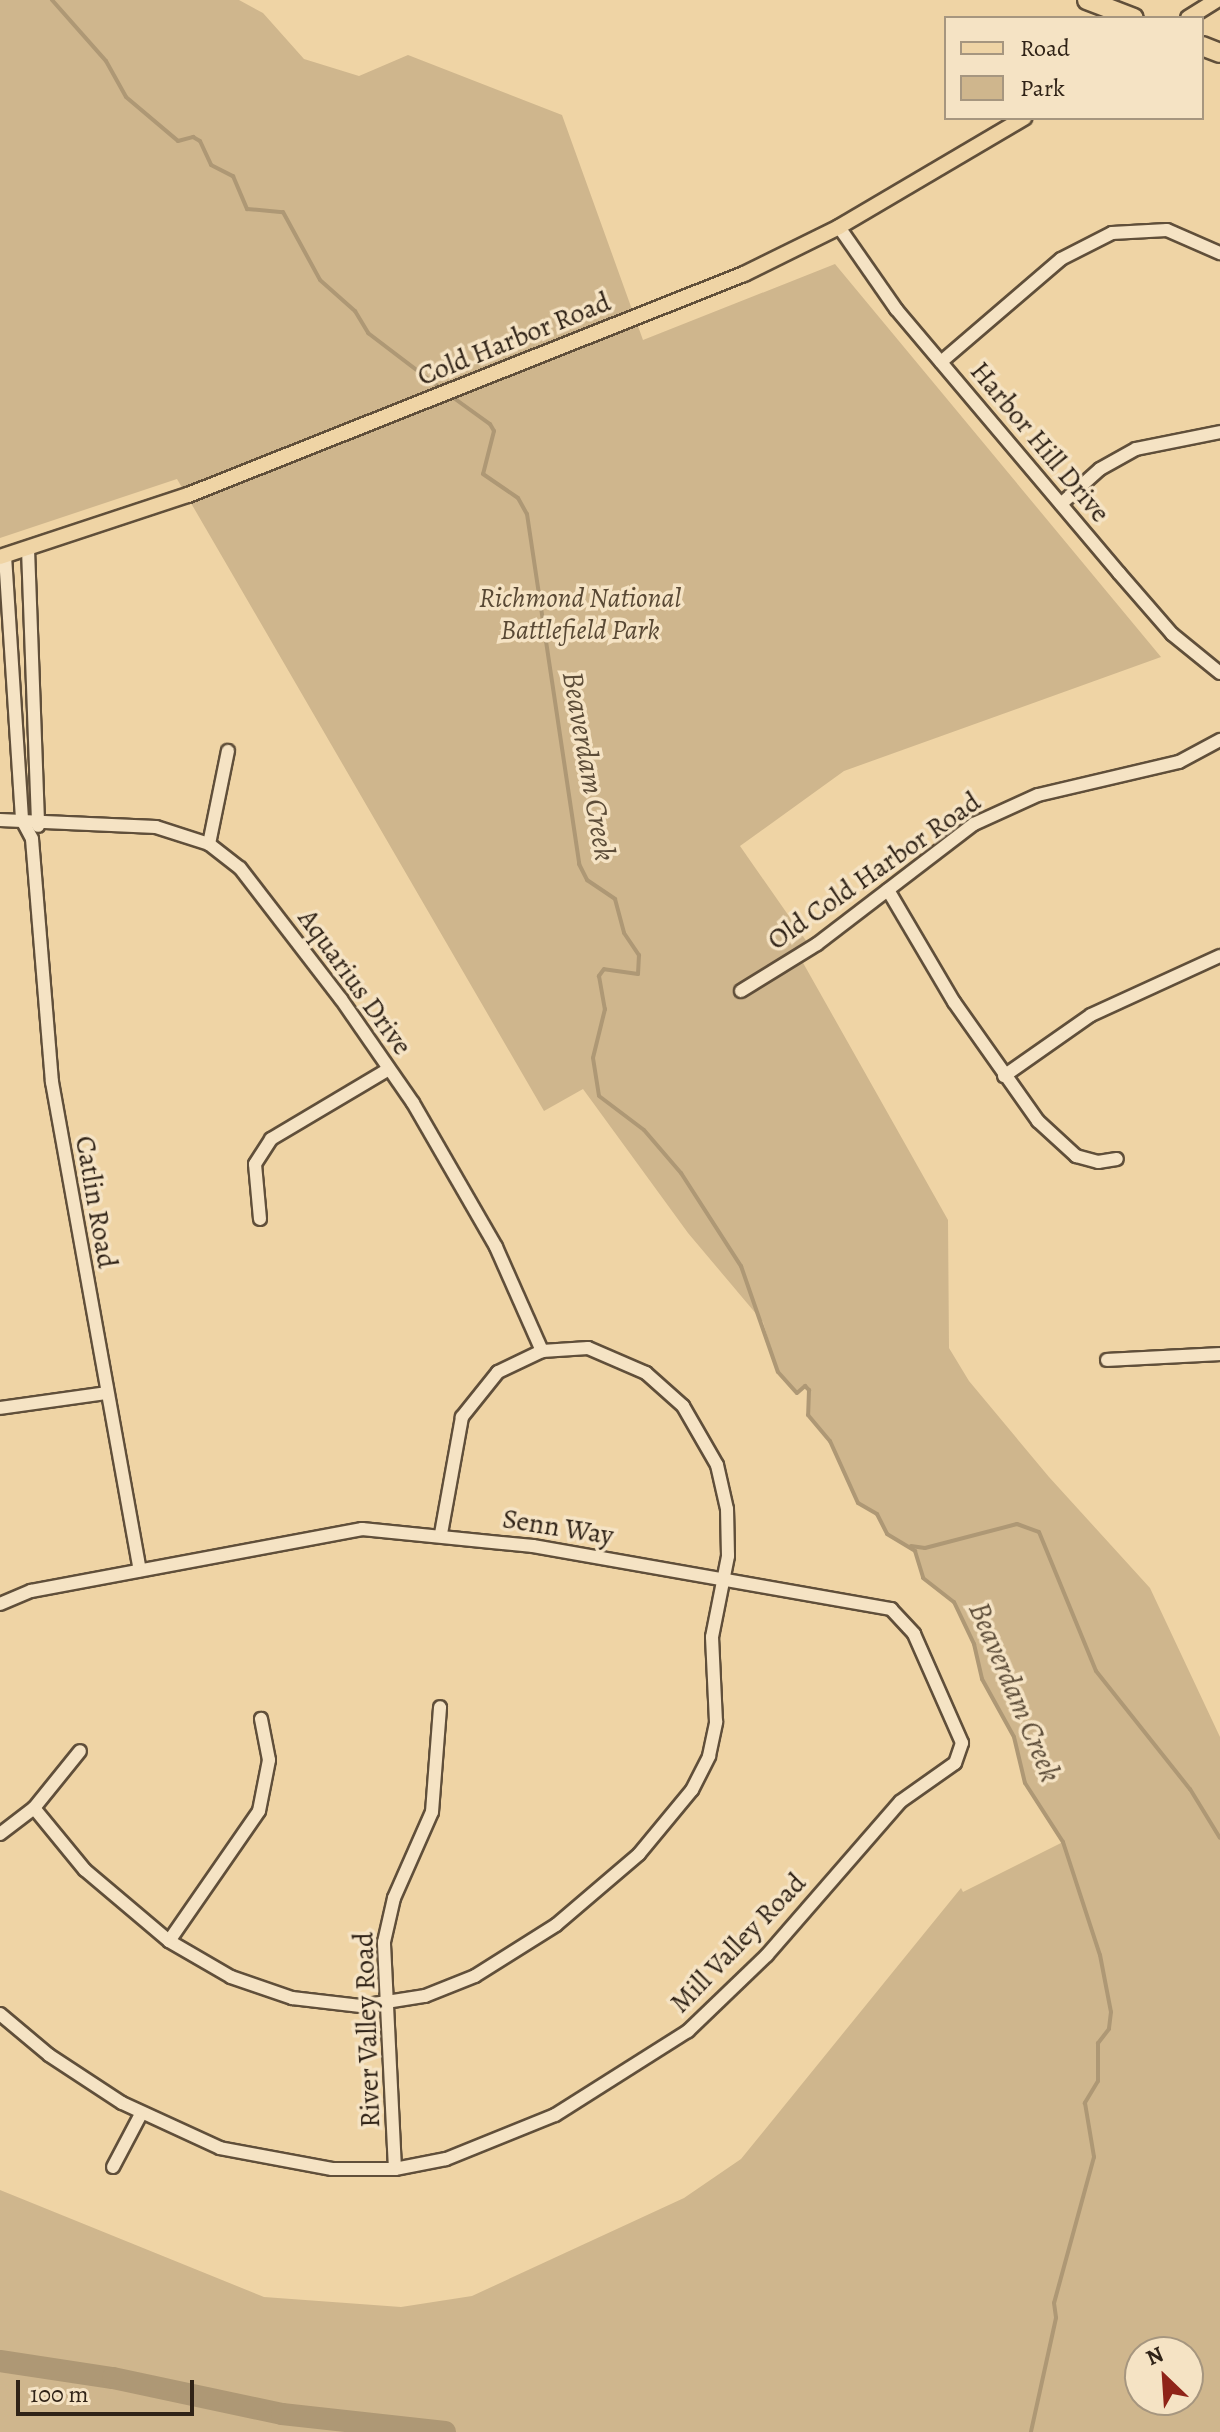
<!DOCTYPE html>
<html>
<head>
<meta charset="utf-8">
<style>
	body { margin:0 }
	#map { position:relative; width:1220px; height:2432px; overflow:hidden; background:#efd4a5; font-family:Alegreya,serif }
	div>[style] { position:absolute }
	.green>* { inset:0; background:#cfb68d }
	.stream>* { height:4px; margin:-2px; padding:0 2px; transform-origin:2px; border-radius:2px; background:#ae9875 }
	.river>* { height:22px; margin:-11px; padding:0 11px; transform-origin:11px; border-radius:11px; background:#ae9875 }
	.roads { filter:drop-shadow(2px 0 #604f3a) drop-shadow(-2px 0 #604f3a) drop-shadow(0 2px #604f3a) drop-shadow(0 -2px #604f3a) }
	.minor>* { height:12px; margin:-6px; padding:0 6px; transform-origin:6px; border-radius:6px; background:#f5e3c4 }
	.major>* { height:14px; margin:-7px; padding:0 7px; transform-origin:7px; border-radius:7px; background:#efd4a5 }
	.highway>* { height:18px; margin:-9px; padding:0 9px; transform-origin:9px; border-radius:9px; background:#efd4a5 }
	span { translate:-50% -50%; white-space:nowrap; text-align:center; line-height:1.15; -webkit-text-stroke:7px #f5e3c4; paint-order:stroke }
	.street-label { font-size:28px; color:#302317 }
	.park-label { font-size:28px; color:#584834; font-style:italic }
	.water-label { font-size:30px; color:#5c4c38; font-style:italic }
	.legend { position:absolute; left:944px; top:16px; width:260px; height:104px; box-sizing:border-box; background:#f5e3c4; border:2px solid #a6967f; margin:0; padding:10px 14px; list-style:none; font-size:24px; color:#302317 }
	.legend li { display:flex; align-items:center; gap:16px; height:40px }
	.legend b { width:40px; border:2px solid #a6967f }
	.north { position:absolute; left:1124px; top:2336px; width:80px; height:80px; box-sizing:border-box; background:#f5e3c4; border:2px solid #a6967f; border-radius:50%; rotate:335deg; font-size:22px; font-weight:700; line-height:32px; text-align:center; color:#302317 }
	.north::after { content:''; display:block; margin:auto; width:28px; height:36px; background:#8f2418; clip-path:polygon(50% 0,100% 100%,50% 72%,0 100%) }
	.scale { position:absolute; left:16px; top:2380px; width:178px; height:36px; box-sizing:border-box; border:4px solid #302317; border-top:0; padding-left:10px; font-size:24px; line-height:28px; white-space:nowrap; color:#302317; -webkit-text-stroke:6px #f5e3c4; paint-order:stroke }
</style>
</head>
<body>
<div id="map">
	<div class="green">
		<i style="clip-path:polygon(evenodd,0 0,239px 0,263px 13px,304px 59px,359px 76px,408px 55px,562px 115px,643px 340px,835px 264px,1161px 657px,844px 771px,740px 846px,807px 942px,802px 961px,948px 1220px,949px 1348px,969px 1381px,1049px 1477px,1150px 1588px,1220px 1737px,1220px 2432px,0 2432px,0 2190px,264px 2297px,401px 2307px,472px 2296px,684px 2198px,741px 2159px,961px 1888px,963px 1892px,1063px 1842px,1025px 1783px,1014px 1737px,982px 1679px,974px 1644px,954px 1602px,923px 1578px,915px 1551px,887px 1534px,877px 1514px,858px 1503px,830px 1441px,808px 1415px,809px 1390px,805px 1387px,797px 1393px,778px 1372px,763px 1322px,688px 1233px,583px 1089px,544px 1111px,177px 479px,0 538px,0 0,1140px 2352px,1188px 2352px,1188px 2400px,1140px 2400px,1140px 2352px)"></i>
	</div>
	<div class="stream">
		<i style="left:52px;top:0;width:81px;rotate:48.5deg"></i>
		<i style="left:106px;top:61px;width:41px;rotate:60.9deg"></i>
		<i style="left:126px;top:97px;width:68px;rotate:40.2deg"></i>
		<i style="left:178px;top:141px;width:16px;rotate:-15deg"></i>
		<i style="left:193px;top:137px;width:8px;rotate:30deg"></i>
		<i style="left:200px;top:141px;width:26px;rotate:65deg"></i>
		<i style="left:211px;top:165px;width:25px;rotate:27deg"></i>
		<i style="left:233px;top:176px;width:36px;rotate:67deg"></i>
		<i style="left:247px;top:209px;width:36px;rotate:5deg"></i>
		<i style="left:283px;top:212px;width:77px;rotate:61.4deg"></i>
		<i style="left:320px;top:280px;width:47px;rotate:41.5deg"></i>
		<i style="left:355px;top:311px;width:26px;rotate:59deg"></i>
		<i style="left:368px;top:333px;width:96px;rotate:37.3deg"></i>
		<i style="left:451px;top:396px;width:48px;rotate:35.7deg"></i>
		<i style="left:490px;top:424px;width:8px;rotate:60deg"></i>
		<i style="left:494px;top:431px;width:44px;rotate:104.3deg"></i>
		<i style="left:483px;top:474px;width:42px;rotate:34.4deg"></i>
		<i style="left:518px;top:498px;width:18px;rotate:61deg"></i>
		<i style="left:527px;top:514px;width:354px;rotate:81.5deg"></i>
		<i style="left:579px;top:864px;width:18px;rotate:63deg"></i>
		<i style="left:587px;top:880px;width:34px;rotate:34deg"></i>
		<i style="left:615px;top:899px;width:35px;rotate:75deg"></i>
		<i style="left:624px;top:933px;width:27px;rotate:56deg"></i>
		<i style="left:639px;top:955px;width:19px;rotate:93deg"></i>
		<i style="left:638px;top:974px;width:34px;rotate:-172deg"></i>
		<i style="left:604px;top:969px;width:9px;rotate:126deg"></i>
		<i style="left:599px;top:976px;width:34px;rotate:80deg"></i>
		<i style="left:605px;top:1009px;width:50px;rotate:103.8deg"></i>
		<i style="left:593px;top:1058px;width:38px;rotate:81deg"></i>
		<i style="left:599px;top:1096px;width:56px;rotate:37.1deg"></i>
		<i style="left:644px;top:1130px;width:57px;rotate:49.3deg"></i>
		<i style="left:681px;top:1173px;width:111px;rotate:57.2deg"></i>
		<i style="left:741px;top:1266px;width:112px;rotate:70.8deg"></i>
		<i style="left:778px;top:1372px;width:28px;rotate:48deg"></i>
		<i style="left:797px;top:1393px;width:11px;rotate:-41deg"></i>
		<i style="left:805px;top:1386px;width:6px;rotate:45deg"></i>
		<i style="left:809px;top:1390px;width:25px;rotate:92deg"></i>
		<i style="left:808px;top:1415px;width:34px;rotate:50deg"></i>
		<i style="left:830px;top:1441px;width:68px;rotate:65.7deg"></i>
		<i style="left:858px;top:1503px;width:22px;rotate:30deg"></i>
		<i style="left:877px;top:1514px;width:22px;rotate:63deg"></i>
		<i style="left:887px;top:1534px;width:33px;rotate:31deg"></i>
		<i style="left:915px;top:1551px;width:28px;rotate:73deg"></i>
		<i style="left:923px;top:1578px;width:39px;rotate:38deg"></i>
		<i style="left:954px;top:1602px;width:47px;rotate:64.5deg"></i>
		<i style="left:974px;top:1644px;width:36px;rotate:77deg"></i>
		<i style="left:982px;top:1679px;width:66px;rotate:61.1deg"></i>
		<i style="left:1014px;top:1737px;width:47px;rotate:76.6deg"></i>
		<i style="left:1025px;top:1783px;width:70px;rotate:57.2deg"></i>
		<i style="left:1063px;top:1842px;width:119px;rotate:71.9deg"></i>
		<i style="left:1100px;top:1955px;width:58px;rotate:79.1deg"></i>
		<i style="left:1111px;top:2012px;width:17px;rotate:97deg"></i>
		<i style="left:1109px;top:2029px;width:18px;rotate:128deg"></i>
		<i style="left:1098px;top:2043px;width:38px;rotate:90deg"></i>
		<i style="left:1098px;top:2081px;width:26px;rotate:121deg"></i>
		<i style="left:1085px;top:2103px;width:55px;rotate:80.5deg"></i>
		<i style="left:1094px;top:2157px;width:151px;rotate:105.3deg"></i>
		<i style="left:1054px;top:2303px;width:15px;rotate:82deg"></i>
		<i style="left:1056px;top:2318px;width:117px;rotate:102.4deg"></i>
		<i style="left:911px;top:1546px;width:14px;rotate:8deg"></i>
		<i style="left:925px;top:1548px;width:95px;rotate:-14.6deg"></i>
		<i style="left:1017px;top:1524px;width:23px;rotate:20deg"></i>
		<i style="left:1039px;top:1532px;width:150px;rotate:67.7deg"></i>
		<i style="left:1096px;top:1671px;width:151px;rotate:51.5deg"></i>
		<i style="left:1190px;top:1789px;width:57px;rotate:58.5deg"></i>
	</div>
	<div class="river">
		<i style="left:0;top:2361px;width:114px;rotate:8.6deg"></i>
		<i style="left:113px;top:2378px;width:173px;rotate:12deg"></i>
		<i style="left:282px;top:2414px;width:164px;rotate:6.3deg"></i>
	</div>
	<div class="roads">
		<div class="minor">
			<i style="left:839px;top:227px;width:100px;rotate:55.2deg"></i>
			<i style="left:896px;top:309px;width:346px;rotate:49.8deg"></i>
			<i style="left:1119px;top:573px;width:81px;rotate:49deg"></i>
			<i style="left:1172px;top:634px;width:62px;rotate:39.1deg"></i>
			<i style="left:941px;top:362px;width:158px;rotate:-40.6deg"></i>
			<i style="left:1061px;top:259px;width:57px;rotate:-27deg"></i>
			<i style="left:1112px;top:233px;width:55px;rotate:-3.1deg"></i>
			<i style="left:1167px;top:230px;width:58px;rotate:23.5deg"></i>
			<i style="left:1061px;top:504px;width:52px;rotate:-41.9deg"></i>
			<i style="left:1100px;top:469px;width:41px;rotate:-29.1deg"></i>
			<i style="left:1136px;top:449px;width:86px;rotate:-11.4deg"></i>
			<i style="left:28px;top:549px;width:277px;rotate:87.9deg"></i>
			<i style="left:5px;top:556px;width:265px;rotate:86.3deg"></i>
			<i style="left:22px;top:820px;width:21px;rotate:62deg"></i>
			<i style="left:32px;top:839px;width:244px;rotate:85.3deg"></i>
			<i style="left:52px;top:1082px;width:496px;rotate:79.8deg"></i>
			<i style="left:0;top:820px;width:156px;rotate:2.6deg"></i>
			<i style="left:156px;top:827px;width:56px;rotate:17.8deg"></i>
			<i style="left:209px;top:844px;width:39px;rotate:38deg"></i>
			<i style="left:240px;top:868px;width:165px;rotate:52.4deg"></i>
			<i style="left:341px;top:999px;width:126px;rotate:55.3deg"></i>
			<i style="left:413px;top:1103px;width:166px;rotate:60deg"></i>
			<i style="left:496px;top:1247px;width:114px;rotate:66.1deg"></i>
			<i style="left:209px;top:844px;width:95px;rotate:-78.5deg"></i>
			<i style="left:888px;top:890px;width:130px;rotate:59.5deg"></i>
			<i style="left:954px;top:1002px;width:146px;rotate:54.8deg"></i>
			<i style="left:1038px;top:1121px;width:52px;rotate:42.6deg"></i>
			<i style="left:1076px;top:1156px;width:23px;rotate:15deg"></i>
			<i style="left:1098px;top:1162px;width:19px;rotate:-9deg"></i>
			<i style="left:741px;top:991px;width:89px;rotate:-31.7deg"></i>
			<i style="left:817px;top:944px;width:198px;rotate:-37.4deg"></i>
			<i style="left:974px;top:824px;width:70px;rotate:-24.4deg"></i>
			<i style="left:1038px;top:795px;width:145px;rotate:-13.2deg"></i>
			<i style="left:1179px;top:762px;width:47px;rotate:-28.2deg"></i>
			<i style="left:1004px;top:1076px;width:106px;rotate:-35deg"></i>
			<i style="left:1091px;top:1015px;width:142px;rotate:-24.6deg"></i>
			<i style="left:260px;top:1219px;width:55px;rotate:-95.2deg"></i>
			<i style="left:255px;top:1164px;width:30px;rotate:-57deg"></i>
			<i style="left:271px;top:1139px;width:137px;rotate:-30.7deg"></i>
			<i style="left:1107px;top:1360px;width:113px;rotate:-3deg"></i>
			<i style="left:0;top:1408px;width:108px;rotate:-8deg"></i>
			<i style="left:0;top:1604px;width:34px;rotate:-23deg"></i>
			<i style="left:31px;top:1591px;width:337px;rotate:-10.6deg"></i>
			<i style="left:362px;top:1529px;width:172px;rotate:5.7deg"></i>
			<i style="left:533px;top:1546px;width:364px;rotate:10deg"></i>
			<i style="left:891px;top:1609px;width:34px;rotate:47deg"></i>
			<i style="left:914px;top:1634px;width:119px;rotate:66.2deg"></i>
			<i style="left:962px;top:1743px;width:21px;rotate:109deg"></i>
			<i style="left:955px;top:1763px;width:67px;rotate:144.7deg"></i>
			<i style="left:900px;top:1802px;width:203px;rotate:131deg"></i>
			<i style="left:767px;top:1955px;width:110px;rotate:136.1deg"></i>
			<i style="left:688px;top:2031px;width:157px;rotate:147.7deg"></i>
			<i style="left:555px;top:2115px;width:118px;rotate:158deg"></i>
			<i style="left:446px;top:2159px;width:52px;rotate:168.9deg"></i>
			<i style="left:395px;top:2169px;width:63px;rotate:180deg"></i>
			<i style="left:332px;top:2169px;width:114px;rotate:-169.4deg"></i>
			<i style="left:220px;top:2148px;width:108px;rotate:-155.3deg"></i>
			<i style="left:122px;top:2103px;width:87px;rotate:-146.7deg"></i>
			<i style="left:49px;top:2055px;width:64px;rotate:-140.1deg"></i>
			<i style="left:34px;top:1808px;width:80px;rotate:50.6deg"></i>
			<i style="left:85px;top:1870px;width:110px;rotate:40.2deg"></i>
			<i style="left:169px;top:1941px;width:72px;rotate:30.1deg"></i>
			<i style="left:231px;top:1977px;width:65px;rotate:19deg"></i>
			<i style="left:292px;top:1998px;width:69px;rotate:6.6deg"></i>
			<i style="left:361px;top:2006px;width:65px;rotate:-8.9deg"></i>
			<i style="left:425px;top:1996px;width:54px;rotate:-21.8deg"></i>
			<i style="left:475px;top:1976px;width:96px;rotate:-32.2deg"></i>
			<i style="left:556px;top:1925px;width:109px;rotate:-40.5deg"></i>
			<i style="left:639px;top:1854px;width:83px;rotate:-50.4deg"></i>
			<i style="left:692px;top:1790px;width:38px;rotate:-63deg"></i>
			<i style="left:709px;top:1756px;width:35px;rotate:-78deg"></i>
			<i style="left:716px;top:1722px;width:85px;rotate:-92.7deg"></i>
			<i style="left:712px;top:1637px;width:83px;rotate:-78.8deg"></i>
			<i style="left:728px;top:1556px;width:47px;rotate:-91.2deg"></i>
			<i style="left:727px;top:1509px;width:45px;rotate:-102.8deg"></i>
			<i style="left:717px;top:1465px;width:68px;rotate:-120deg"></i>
			<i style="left:683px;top:1406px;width:50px;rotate:-138.3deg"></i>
			<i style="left:646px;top:1373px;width:63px;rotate:-156.7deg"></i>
			<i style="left:588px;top:1348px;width:46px;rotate:176.3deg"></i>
			<i style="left:542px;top:1351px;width:49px;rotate:154.5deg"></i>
			<i style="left:498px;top:1372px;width:58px;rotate:128.7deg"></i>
			<i style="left:462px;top:1417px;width:119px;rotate:100.2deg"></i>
			<i style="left:0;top:1834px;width:43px;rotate:-37.4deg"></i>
			<i style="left:34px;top:1808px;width:73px;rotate:-51.1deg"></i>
			<i style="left:169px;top:1941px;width:158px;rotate:-55.3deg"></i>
			<i style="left:259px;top:1811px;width:52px;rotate:-78.9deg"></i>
			<i style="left:269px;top:1760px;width:42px;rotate:-101deg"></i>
			<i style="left:113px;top:2167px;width:60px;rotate:-62.2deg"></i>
			<i style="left:395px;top:2169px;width:227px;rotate:-92.8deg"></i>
			<i style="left:384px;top:1942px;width:45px;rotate:-77.2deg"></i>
			<i style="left:394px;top:1898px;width:94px;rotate:-66.2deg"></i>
			<i style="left:432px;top:1812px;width:105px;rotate:-85.6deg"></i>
		</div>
		<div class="major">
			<i style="left:1188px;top:18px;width:34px;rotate:-32deg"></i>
			<i style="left:0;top:557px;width:198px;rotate:-18.3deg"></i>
			<i style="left:188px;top:495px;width:598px;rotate:-21.68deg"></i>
			<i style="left:744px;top:274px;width:106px;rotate:-26.3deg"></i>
			<i style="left:839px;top:227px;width:215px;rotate:-30.5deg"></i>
		</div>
		<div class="highway">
			<i style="left:1087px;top:0;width:50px;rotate:21deg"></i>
			<i style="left:1202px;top:46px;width:19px;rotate:21deg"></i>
		</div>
	</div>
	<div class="street-label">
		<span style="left:514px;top:339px;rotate:-22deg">Cold Harbor Road</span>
		<span style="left:1040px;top:442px;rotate:50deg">Harbor Hill Drive</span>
		<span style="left:874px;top:871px;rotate:-35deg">Old Cold Harbor Road</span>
		<span style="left:355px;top:982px;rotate:54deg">Aquarius Drive</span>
		<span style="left:96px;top:1202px;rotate:80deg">Catlin Road</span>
		<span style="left:558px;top:1527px;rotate:9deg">Senn Way</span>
		<span style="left:738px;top:1943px;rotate:-46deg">Mill Valley Road</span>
		<span style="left:367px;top:2030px;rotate:-92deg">River Valley Road</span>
	</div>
	<div class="park-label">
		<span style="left:580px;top:614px">Richmond National<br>Battlefield Park</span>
	</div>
	<div class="water-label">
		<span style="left:589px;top:766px;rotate:80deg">Beaverdam Creek</span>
		<span style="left:1015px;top:1692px;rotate:67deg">Beaverdam Creek</span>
	</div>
	<ul class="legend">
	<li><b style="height:10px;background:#efd4a5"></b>Road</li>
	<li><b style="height:22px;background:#cfb68d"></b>Park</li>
	</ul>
	<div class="north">N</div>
	<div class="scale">100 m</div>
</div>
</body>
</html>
